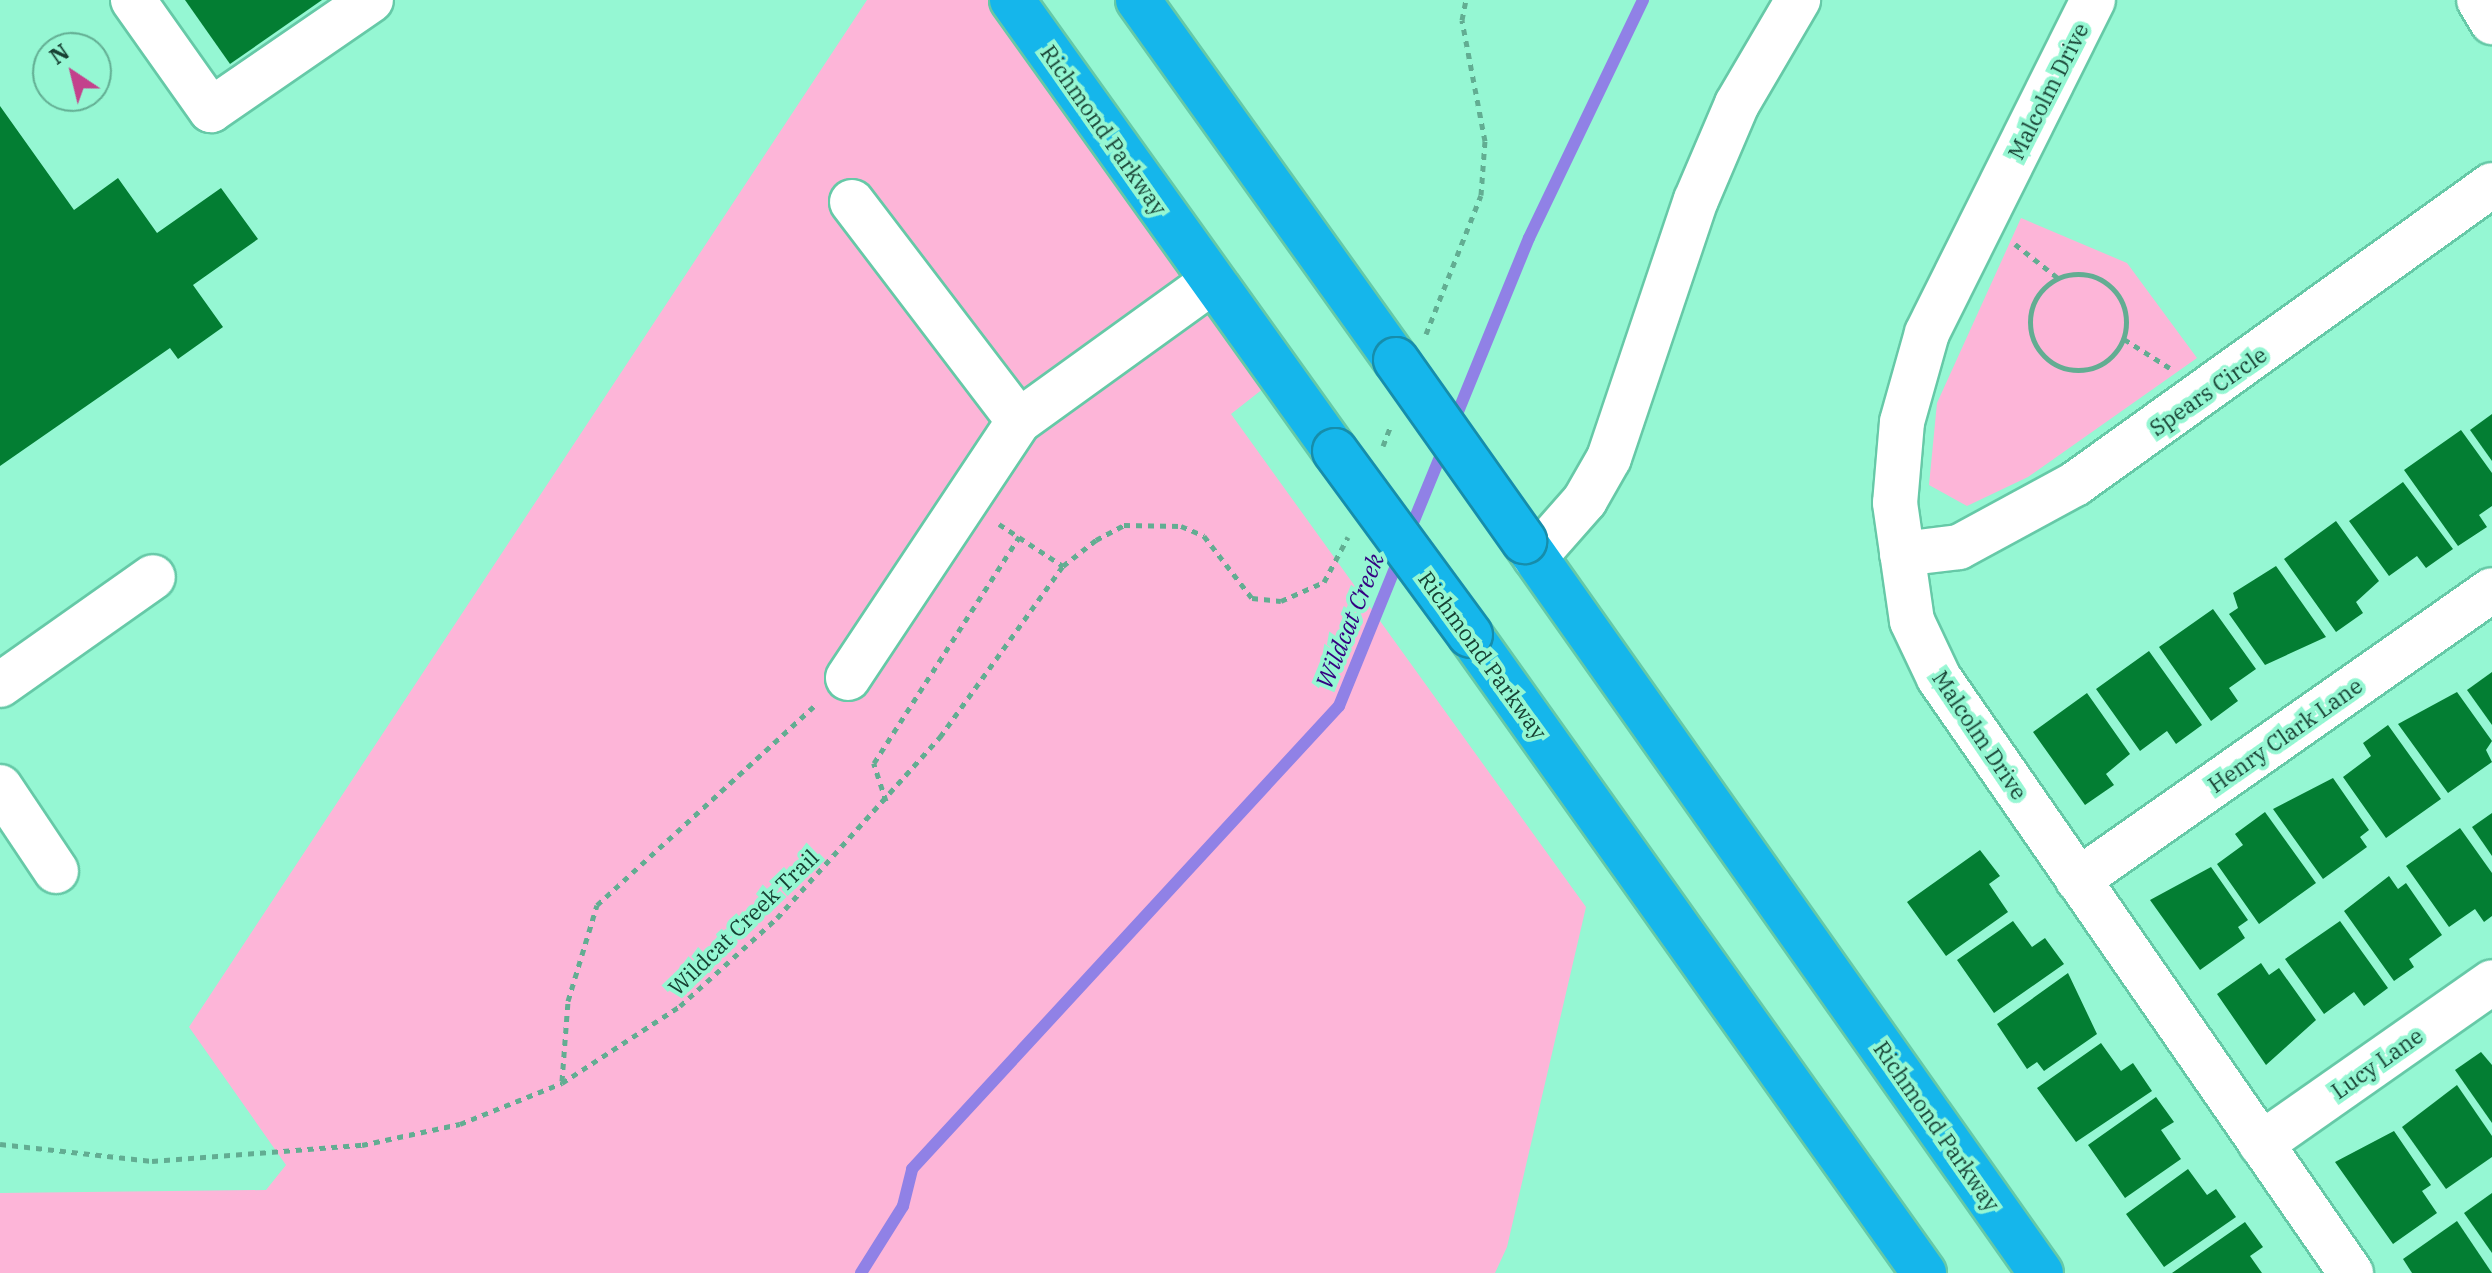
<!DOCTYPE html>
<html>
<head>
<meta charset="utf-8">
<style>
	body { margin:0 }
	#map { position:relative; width:2492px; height:1273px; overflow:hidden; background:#95f7d3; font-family:"IBM Plex Serif",serif }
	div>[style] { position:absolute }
	.green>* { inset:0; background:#fdb5d8 }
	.stream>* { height:12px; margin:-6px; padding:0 6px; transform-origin:6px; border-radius:6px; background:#9081e6 }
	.building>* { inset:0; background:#037e33 }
	.path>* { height:5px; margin-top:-2.5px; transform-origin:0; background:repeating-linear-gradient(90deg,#62ad92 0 6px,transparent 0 12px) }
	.path>.ring { margin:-2.5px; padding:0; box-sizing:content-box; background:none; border:5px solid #62ad92; border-radius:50% }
	.roads { filter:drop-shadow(2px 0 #66c9a7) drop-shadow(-2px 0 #66c9a7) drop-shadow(0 2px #66c9a7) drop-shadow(0 -2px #66c9a7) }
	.minor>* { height:44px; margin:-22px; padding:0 22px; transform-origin:22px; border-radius:22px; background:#fff }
	.highway>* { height:44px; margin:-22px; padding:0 22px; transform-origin:22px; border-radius:22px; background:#15b6eb }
	.bridges { filter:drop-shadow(2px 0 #168dab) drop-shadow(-2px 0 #168dab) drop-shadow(0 2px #168dab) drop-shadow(0 -2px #168dab) }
	.highway-bridge>* { height:44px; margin:-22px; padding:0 22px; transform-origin:22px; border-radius:22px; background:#15b6eb }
	span { translate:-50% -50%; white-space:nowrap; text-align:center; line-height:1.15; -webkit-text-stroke:8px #95f7d3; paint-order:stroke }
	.street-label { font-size:22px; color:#174133 }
	.water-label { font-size:24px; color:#340080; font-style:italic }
	.north { position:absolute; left:32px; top:32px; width:80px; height:80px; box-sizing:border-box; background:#95f7d3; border:2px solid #63ae93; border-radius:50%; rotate:325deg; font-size:22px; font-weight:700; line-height:32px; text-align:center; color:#174133 }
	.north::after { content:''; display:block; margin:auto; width:28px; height:36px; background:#c3428c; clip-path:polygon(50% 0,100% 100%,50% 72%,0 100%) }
</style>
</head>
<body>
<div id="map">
	<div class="green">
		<i style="clip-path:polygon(867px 0,1013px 0,1282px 374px,1231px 414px,1586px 907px,1507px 1247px,1495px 1273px,0 1273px,0 1193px,266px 1190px,286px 1165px,189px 1027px)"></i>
		<i style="clip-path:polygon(2021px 218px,2127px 263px,2197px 358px,2028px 477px,1967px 506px,1929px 485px,1937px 403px)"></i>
	</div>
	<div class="stream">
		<i style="left:1453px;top:424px;width:201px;rotate:-67.8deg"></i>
		<i style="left:1529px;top:238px;width:264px;rotate:-64.4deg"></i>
		<i style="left:1408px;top:535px;width:97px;rotate:-67.7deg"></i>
		<i style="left:861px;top:1273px;width:79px;rotate:-57.9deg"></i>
		<i style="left:903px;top:1206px;width:38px;rotate:-76deg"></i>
		<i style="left:912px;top:1169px;width:630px;rotate:-47.32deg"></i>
		<i style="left:1339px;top:706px;width:162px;rotate:-67.9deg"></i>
	</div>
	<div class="building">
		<i style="clip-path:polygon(185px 0,322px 0,230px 64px)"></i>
		<i style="clip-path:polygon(0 106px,74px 210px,118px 178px,157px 233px,221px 188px,258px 239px,193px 285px,223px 327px,178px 359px,170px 348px,0 466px)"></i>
		<i style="clip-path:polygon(2492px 414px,2492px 461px,2470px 430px)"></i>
		<i style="clip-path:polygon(2461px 430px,2492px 473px,2492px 506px,2479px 515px,2487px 527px,2458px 546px,2404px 470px)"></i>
		<i style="clip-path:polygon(2403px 482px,2453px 549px,2426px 568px,2417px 556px,2389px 576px,2349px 521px)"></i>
		<i style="clip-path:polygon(2336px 521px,2379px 581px,2356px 602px,2363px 613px,2336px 632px,2284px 559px)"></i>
		<i style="clip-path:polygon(2276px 566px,2326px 637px,2265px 665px,2229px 614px,2238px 608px,2233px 593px)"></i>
		<i style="clip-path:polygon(2213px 609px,2256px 669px,2229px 688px,2238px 701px,2211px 721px,2159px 647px)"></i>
		<i style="clip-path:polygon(2149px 651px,2202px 725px,2176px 744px,2167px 731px,2140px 751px,2096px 689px)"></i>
		<i style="clip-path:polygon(2492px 672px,2492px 725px,2467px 690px)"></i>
		<i style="clip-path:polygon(2457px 692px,2492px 741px,2486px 750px,2492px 762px,2448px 793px,2398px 724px)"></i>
		<i style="clip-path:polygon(2087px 693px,2130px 754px,2106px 774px,2114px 785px,2085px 805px,2033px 732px)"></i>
		<i style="clip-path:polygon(2388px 725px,2441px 799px,2386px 838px,2343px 777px,2371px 756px,2363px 743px)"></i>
		<i style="clip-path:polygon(2333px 778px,2369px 830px,2360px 837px,2367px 847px,2323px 879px,2273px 809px)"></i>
		<i style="clip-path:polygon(2265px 812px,2316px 883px,2259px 924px,2217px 864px,2243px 845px,2235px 834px)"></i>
		<i style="clip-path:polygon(2492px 813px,2492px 856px,2472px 827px)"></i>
		<i style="clip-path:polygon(2460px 828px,2492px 873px,2492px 916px,2484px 922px,2475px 909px,2449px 927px,2406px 866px)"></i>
		<i style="clip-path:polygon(1980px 850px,2000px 876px,1989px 884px,2008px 912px,1946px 956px,1907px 902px)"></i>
		<i style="clip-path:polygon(2211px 867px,2248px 920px,2238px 927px,2245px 938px,2200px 970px,2150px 900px)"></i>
		<i style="clip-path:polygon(2389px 876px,2398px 889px,2406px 883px,2442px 935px,2409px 959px,2414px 967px,2394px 981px,2344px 911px)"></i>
		<i style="clip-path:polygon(2013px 921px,2032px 947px,2045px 938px,2064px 964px,1994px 1013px,1957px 960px)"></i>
		<i style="clip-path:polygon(2340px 921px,2388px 988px,2364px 1006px,2354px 992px,2324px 1014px,2285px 959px)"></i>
		<i style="clip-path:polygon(2261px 963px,2269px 975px,2279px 968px,2316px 1020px,2266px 1065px,2217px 994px)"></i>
		<i style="clip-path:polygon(2068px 973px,2097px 1034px,2044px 1071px,2037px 1062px,2027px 1069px,1997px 1024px)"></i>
		<i style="clip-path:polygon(2101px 1043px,2121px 1071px,2133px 1063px,2152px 1091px,2076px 1142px,2037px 1088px)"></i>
		<i style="clip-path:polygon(2481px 1052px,2492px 1065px,2492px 1123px,2455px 1070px)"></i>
		<i style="clip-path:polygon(2457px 1085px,2492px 1136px,2492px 1157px,2446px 1189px,2402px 1127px)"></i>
		<i style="clip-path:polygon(2156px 1097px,2174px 1122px,2161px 1130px,2181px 1159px,2125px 1198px,2088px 1145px)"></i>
		<i style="clip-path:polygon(2394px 1131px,2431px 1185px,2422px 1191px,2437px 1213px,2393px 1244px,2335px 1162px)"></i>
		<i style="clip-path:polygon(2188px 1169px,2207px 1195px,2216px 1189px,2236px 1217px,2164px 1267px,2126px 1214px)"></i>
		<i style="clip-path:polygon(2492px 1193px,2492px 1253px,2464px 1213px)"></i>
		<i style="clip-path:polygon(2457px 1221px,2492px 1273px,2412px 1273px,2403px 1259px)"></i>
		<i style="clip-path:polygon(2245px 1222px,2263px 1247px,2250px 1256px,2262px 1273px,2172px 1273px)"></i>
	</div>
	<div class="path">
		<i style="left:2015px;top:244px;width:55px;rotate:38.3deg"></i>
		<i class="ring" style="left:2030px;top:274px;width:91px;height:91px"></i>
		<i style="left:1426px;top:334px;width:149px;rotate:-68.4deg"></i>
		<i style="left:1481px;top:195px;width:54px;rotate:-85.8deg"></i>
		<i style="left:1485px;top:141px;width:123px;rotate:-100.8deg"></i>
		<i style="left:1462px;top:20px;width:20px;rotate:-79deg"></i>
		<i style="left:2124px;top:339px;width:54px;rotate:32.2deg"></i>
		<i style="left:1383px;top:446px;width:22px;rotate:-69deg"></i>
		<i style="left:999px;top:524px;width:77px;rotate:33.3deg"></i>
		<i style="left:886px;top:801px;width:40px;rotate:-108deg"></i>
		<i style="left:874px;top:763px;width:269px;rotate:-57.3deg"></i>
		<i style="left:562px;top:1081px;width:80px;rotate:-85.7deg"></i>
		<i style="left:568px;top:1001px;width:100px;rotate:-73.2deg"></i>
		<i style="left:597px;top:905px;width:297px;rotate:-42.5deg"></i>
		<i style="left:0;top:1144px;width:153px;rotate:6.4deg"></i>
		<i style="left:152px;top:1161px;width:211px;rotate:-4.4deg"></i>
		<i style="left:362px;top:1145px;width:100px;rotate:-12.1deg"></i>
		<i style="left:460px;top:1124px;width:110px;rotate:-21.9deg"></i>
		<i style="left:562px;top:1083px;width:141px;rotate:-33.1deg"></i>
		<i style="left:680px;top:1006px;width:131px;rotate:-42.2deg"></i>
		<i style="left:777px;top:918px;width:244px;rotate:-48deg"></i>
		<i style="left:940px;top:737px;width:211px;rotate:-54.3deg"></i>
		<i style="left:1063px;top:566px;width:42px;rotate:-38.2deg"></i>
		<i style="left:1096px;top:540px;width:32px;rotate:-28deg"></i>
		<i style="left:1124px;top:525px;width:57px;rotate:1deg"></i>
		<i style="left:1181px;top:526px;width:25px;rotate:23deg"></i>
		<i style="left:1204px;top:536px;width:78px;rotate:52.3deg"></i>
		<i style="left:1252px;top:598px;width:29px;rotate:6deg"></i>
		<i style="left:1281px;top:601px;width:47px;rotate:-23.8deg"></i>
		<i style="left:1324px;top:582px;width:51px;rotate:-61.9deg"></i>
	</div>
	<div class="roads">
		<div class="minor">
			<i style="left:133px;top:0;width:135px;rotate:54.7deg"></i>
			<i style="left:211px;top:110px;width:194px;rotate:-34.5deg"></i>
			<i style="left:2093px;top:0;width:372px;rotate:116.5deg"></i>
			<i style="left:1927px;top:333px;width:92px;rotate:105.7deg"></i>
			<i style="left:1902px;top:422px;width:81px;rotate:94.9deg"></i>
			<i style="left:1895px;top:503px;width:119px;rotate:81.8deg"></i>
			<i style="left:1912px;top:621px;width:63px;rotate:64.7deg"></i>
			<i style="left:1939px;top:678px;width:724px;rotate:55.3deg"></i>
			<i style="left:2479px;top:0;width:26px;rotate:59deg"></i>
			<i style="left:852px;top:202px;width:275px;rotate:52.7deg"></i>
			<i style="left:1902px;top:554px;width:57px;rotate:-7deg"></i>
			<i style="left:1959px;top:547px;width:132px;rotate:-28.5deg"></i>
			<i style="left:2075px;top:484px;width:513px;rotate:-35.64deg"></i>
			<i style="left:1535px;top:557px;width:76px;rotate:-48.7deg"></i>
			<i style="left:1585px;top:500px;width:48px;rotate:-60.3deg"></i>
			<i style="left:1609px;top:458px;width:272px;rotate:-71.4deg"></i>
			<i style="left:1696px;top:200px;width:104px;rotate:-66.9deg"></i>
			<i style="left:1737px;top:104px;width:121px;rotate:-59.6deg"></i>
			<i style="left:848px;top:678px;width:309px;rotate:-56.4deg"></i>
			<i style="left:1019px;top:421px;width:238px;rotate:-35.8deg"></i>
			<i style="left:0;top:685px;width:187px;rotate:-35.2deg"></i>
			<i style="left:0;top:787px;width:101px;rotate:56.3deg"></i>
			<i style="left:2078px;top:880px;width:505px;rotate:-35.01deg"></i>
			<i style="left:2261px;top:1144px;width:282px;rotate:-35deg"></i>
		</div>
		<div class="highway">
			<i style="left:1012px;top:0;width:555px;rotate:54.39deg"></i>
			<i style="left:1138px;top:0;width:443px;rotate:54.4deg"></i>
			<i style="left:1524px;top:541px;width:896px;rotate:54.77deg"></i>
			<i style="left:1470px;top:635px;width:783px;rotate:54.56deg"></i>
		</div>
	</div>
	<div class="bridges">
		<div class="highway-bridge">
			<i style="left:1396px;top:360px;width:222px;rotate:54.7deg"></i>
			<i style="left:1335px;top:451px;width:228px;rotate:53.7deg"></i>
		</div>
	</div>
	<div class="street-label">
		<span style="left:2048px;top:91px;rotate:-63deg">Malcolm Drive</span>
		<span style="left:1104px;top:130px;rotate:55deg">Richmond Parkway</span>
		<span style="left:2208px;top:391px;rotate:-35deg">Spears Circle</span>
		<span style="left:1483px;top:655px;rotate:54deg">Richmond Parkway</span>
		<span style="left:1980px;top:735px;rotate:56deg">Malcolm Drive</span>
		<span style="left:2285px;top:735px;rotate:-35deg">Henry Clark Lane</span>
		<span style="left:743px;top:922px;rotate:-44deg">Wildcat Creek Trail</span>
		<span style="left:2377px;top:1063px;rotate:-35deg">Lucy Lane</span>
		<span style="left:1937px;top:1126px;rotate:55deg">Richmond Parkway</span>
	</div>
	<div class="water-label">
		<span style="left:1350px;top:621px;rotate:-68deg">Wildcat Creek</span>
	</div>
	<div class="north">N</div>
</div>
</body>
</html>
